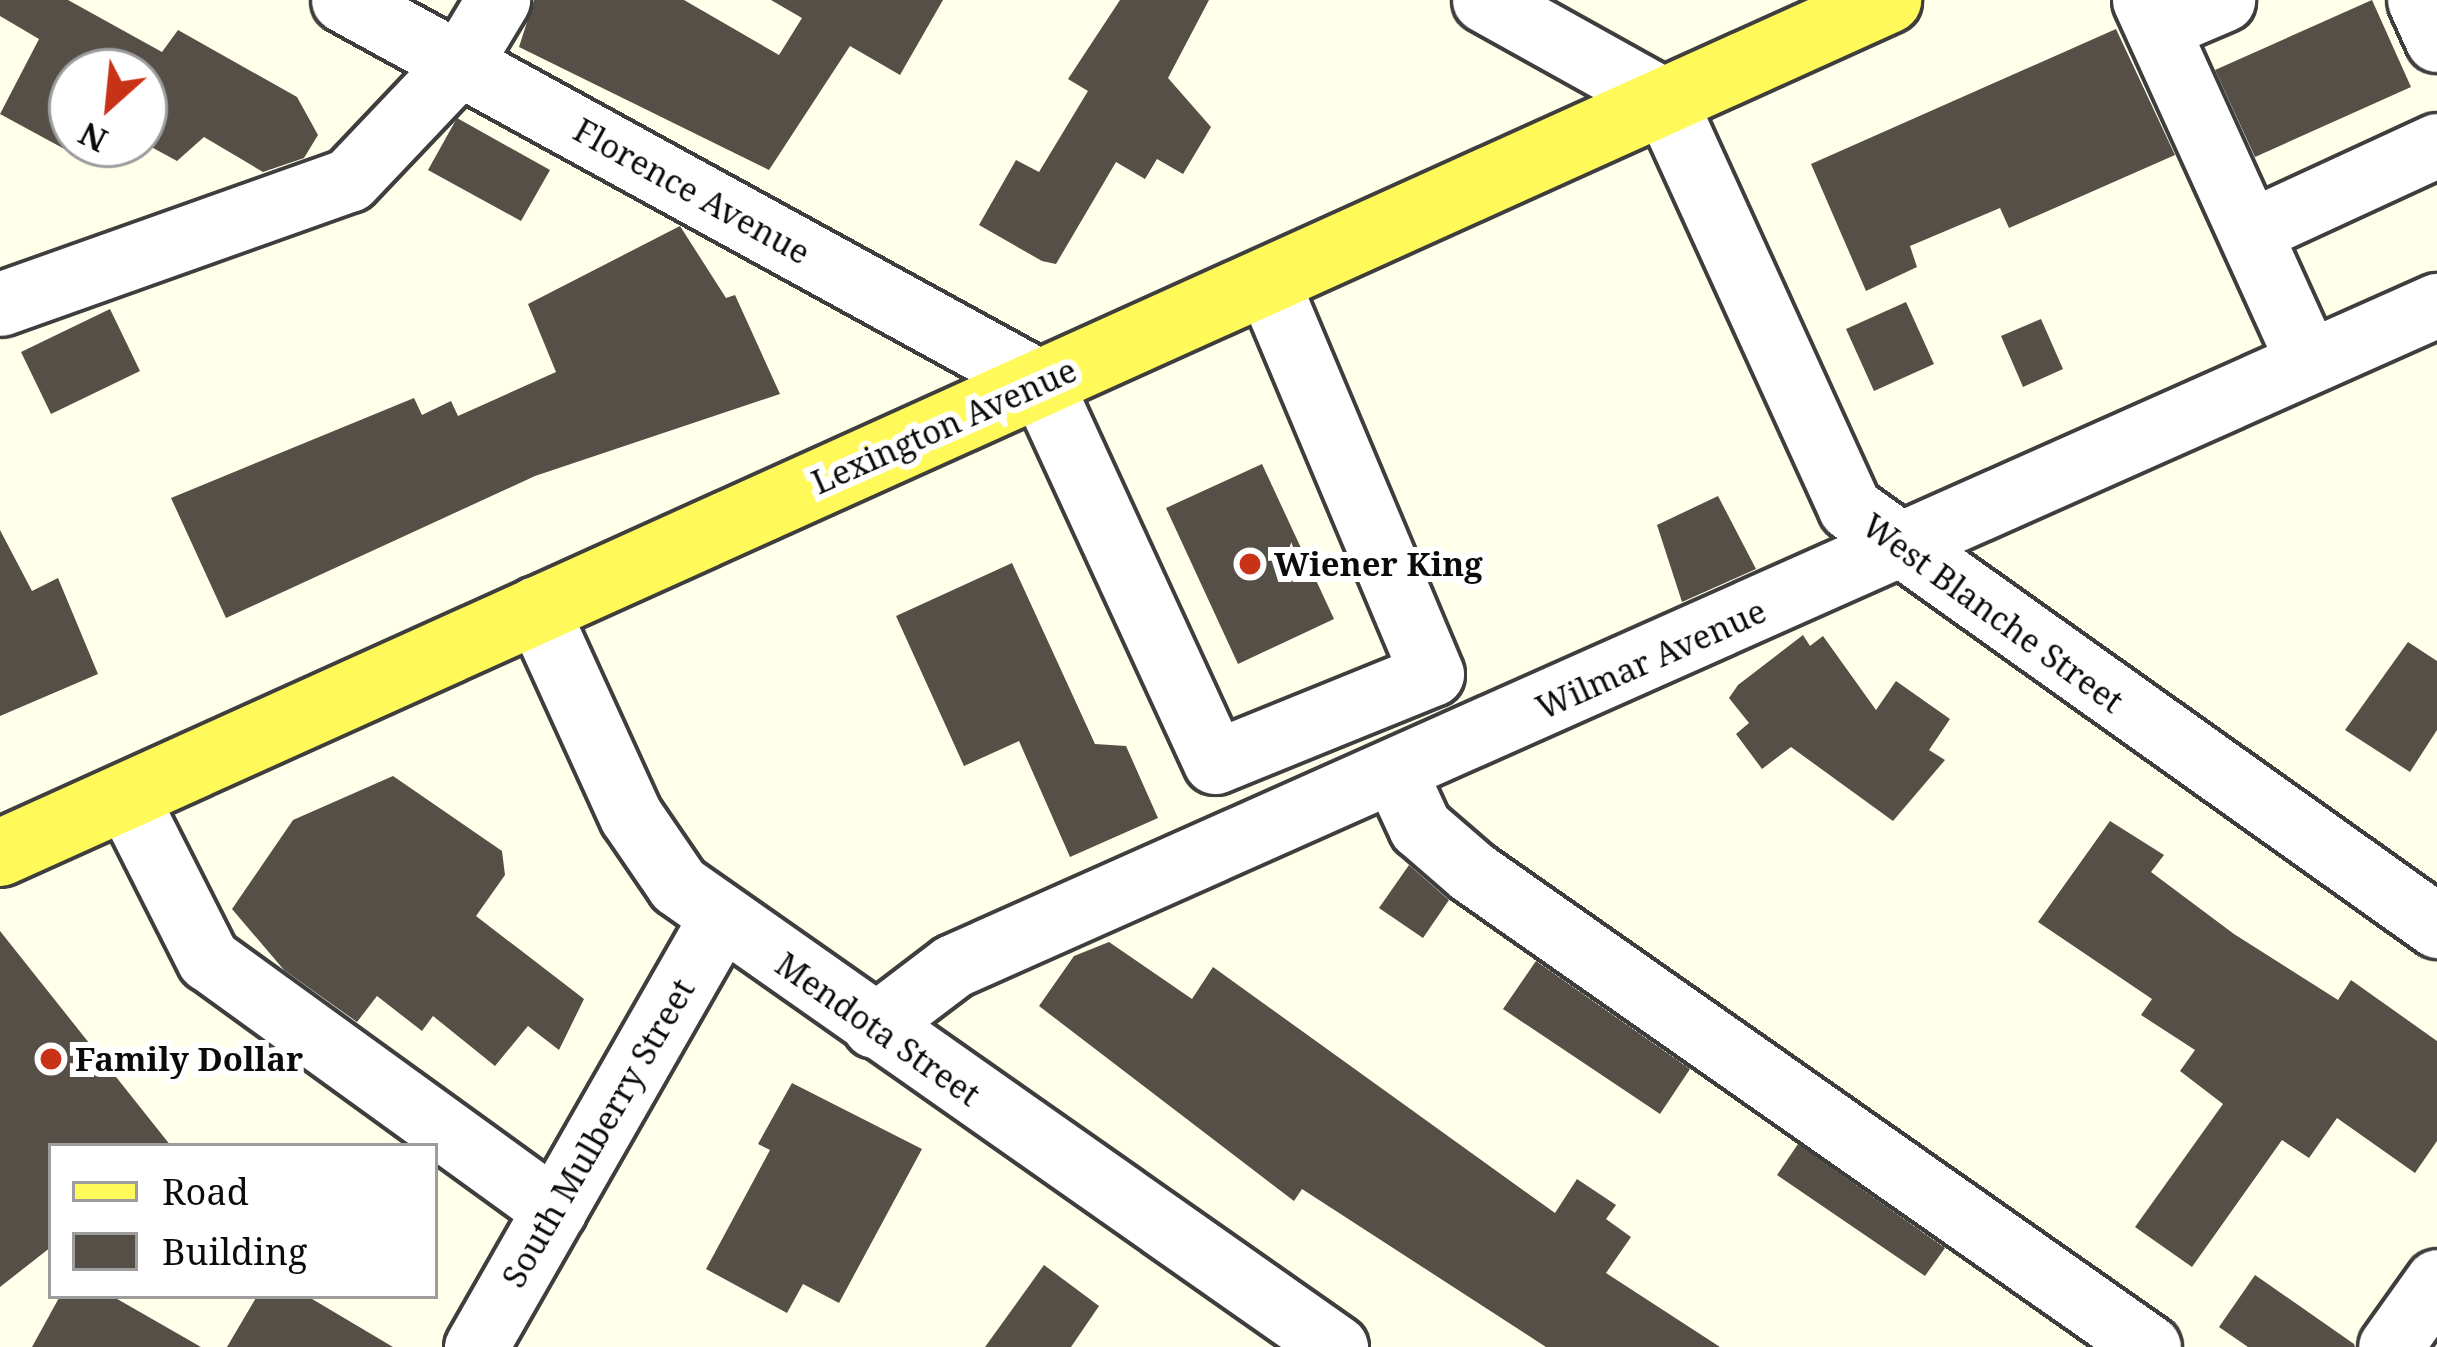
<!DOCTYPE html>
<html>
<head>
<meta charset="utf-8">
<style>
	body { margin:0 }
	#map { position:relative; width:2437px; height:1347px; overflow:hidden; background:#ffffea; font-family:"Noto Serif",serif }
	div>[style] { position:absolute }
	.building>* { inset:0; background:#554f47 }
	.roads { filter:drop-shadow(3px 0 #3e3e3e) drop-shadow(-3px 0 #3e3e3e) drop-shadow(0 3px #3e3e3e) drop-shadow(0 -3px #3e3e3e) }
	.minor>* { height:63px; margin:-31.5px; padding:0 31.5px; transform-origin:31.5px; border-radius:31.5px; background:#fff }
	.major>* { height:66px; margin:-33px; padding:0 33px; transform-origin:33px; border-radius:33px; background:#fff95a }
	.dots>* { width:33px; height:33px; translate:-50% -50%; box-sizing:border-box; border:6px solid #fff; border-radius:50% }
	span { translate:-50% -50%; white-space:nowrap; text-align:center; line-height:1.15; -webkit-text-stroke:12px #fff; paint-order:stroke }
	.street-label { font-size:33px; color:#0b0b0b }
	.poi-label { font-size:33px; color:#0b0b0b; font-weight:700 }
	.left { translate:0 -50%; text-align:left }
	.legend { position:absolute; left:48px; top:1143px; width:390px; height:156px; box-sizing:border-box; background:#fff; border:3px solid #9d9d9d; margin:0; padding:15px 21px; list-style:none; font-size:36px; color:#0b0b0b }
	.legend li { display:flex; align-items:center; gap:24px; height:60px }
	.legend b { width:60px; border:3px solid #9d9d9d }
	.north { position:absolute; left:48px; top:48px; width:120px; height:120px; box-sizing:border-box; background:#fff; border:3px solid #9d9d9d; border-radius:50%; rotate:207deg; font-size:33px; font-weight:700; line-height:48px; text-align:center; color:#0b0b0b }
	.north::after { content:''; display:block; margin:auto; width:42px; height:54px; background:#c83317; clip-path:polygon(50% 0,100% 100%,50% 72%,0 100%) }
</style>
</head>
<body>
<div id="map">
	<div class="building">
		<i style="clip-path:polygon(0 0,68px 0,162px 52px,178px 30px,297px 97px,318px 135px,304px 158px,263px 172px,204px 137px,177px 161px,144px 143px,144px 72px,72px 72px,70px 152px,0 114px,39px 39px,0 16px)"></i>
		<i style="clip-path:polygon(534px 0,684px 0,779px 55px,802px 18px,771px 0,943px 0,900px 75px,850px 46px,769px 170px,519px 47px)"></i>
		<i style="clip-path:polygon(1120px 0,1209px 0,1168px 78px,1211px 127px,1183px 174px,1157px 159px,1145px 179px,1116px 162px,1056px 264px,1042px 261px,979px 225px,1016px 160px,1039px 172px,1088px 91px,1068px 79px)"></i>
		<i style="clip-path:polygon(2372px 0,2411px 87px,2255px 157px,2215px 70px)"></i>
		<i style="clip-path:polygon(2116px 29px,2175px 155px,2009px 228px,2000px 208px,1910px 246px,1917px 267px,1866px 291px,1811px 164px)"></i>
		<i style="clip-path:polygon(457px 118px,550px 170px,521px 221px,428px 170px)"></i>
		<i style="clip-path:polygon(680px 226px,726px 298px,735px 295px,780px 394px,535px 476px,226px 618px,171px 498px,414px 398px,422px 415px,451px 401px,458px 416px,556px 372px,528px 304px)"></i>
		<i style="clip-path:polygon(1906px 302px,1934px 364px,1874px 391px,1846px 329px)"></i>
		<i style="clip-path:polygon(110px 309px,140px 371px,51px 414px,21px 352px)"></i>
		<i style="clip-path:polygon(2041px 319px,2063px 369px,2023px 387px,2001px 336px)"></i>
		<i style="clip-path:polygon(1262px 464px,1334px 619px,1238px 664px,1166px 508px)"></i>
		<i style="clip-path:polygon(1718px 496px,1756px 569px,1682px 602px,1657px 525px)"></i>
		<i style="clip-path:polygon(0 530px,32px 591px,58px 578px,98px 674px,0 716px)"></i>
		<i style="clip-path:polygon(1012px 563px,1095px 744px,1126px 746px,1158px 818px,1070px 857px,1019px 741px,964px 766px,896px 616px)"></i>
		<i style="clip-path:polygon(1803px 635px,1810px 646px,1823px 636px,1876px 710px,1896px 681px,1950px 719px,1929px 750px,1945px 760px,1893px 821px,1791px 747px,1762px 769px,1736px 734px,1749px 723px,1729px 698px,1738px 685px)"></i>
		<i style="clip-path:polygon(2408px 642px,2437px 661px,2437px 730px,2410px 772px,2345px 730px)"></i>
		<i style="clip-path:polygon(393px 776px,502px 851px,505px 875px,476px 916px,584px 999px,559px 1050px,528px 1026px,495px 1066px,433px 1016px,422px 1031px,377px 996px,357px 1022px,284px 970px,232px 909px,293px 820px)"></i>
		<i style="clip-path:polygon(2110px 821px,2164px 855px,2151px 872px,2234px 934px,2338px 1000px,2351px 980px,2437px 1041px,2437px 1141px,2415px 1173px,2337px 1118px,2309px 1158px,2282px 1140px,2192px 1267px,2135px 1227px,2223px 1104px,2180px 1071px,2195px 1050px,2141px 1015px,2152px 999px,2038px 922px)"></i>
		<i style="clip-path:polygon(1409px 865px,1449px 900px,1423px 938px,1379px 908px)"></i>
		<i style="clip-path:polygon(0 931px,171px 1146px,51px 1146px,51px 1247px,0 1287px)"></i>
		<i style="clip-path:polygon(1109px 942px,1192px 999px,1213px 967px,1555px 1213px,1577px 1179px,1616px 1205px,1606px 1219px,1631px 1237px,1606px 1273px,1720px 1347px,1546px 1347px,1302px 1189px,1294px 1201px,1039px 1006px,1074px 956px)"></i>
		<i style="clip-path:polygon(1536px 961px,1690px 1069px,1660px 1114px,1503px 1009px)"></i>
		<i style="clip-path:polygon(792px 1083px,922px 1149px,839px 1303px,803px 1284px,787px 1313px,706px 1269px,770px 1150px,758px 1144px)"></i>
		<i style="clip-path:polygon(1798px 1144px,1945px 1248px,1925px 1276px,1777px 1175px)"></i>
		<i style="clip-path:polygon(1044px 1265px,1099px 1306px,1071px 1347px,985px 1347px)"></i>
		<i style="clip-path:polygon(2255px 1275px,2354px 1344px,2355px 1347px,2248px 1347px,2219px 1327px)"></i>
		<i style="clip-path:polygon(60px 1296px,112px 1296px,201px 1347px,32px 1347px)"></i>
		<i style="clip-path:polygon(257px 1296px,307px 1296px,393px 1347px,227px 1347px)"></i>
	</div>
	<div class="roads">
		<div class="minor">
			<i style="left:343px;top:0;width:795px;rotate:28.73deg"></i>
			<i style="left:1040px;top:382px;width:418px;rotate:65.3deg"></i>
			<i style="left:1215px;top:762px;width:234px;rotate:-22.1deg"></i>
			<i style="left:1432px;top:674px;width:424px;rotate:-112.8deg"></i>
			<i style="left:1484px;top:0;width:206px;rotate:29.1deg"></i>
			<i style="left:1664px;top:100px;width:448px;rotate:65.5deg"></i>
			<i style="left:1850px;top:508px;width:721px;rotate:35.45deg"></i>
			<i style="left:2144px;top:0;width:397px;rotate:65.6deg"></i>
			<i style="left:2419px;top:0;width:44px;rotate:65.8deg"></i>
			<i style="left:2157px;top:28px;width:72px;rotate:-23deg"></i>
			<i style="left:2251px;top:231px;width:205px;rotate:-24.8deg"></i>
			<i style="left:0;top:304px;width:370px;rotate:-19.6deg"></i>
			<i style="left:349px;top:180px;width:161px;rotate:-46.5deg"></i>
			<i style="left:460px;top:63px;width:74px;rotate:-58.9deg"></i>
			<i style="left:536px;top:608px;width:229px;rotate:65.5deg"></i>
			<i style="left:631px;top:816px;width:83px;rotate:55.7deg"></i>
			<i style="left:678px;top:885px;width:804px;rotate:35.07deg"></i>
			<i style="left:1395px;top:773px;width:60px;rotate:65.2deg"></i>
			<i style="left:1420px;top:827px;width:69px;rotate:40.9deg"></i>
			<i style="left:1472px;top:872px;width:827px;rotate:35.05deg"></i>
			<i style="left:126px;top:797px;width:182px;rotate:63.2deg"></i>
			<i style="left:208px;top:959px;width:428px;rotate:35.9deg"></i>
			<i style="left:874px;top:1026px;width:99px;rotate:-37.2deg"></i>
			<i style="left:953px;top:966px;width:1625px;rotate:-24.01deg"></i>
			<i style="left:476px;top:1347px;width:492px;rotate:-60.3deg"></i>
			<i style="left:2390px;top:1347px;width:81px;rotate:-54.5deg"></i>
		</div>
		<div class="major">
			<i style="left:0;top:853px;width:2072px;rotate:-24.31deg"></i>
		</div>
	</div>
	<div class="dots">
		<i style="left:1250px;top:564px;background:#c83317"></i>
		<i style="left:51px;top:1059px;background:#c83317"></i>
	</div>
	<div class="street-label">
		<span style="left:692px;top:191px;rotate:29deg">Florence Avenue</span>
		<span style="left:944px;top:426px;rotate:-24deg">Lexington Avenue</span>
		<span style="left:1993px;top:613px;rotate:36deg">West Blanche Street</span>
		<span style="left:1651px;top:659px;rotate:-24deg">Wilmar Avenue</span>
		<span style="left:878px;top:1029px;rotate:35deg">Mendota Street</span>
		<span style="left:598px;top:1133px;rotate:-60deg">South Mulberry Street</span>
	</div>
	<div class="poi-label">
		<span class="left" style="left:1274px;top:564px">Wiener King</span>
		<span class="left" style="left:75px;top:1059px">Family Dollar</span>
	</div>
	<ul class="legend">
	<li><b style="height:15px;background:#fff95a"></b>Road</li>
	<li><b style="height:33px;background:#554f47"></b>Building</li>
	</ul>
	<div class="north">N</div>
</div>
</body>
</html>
